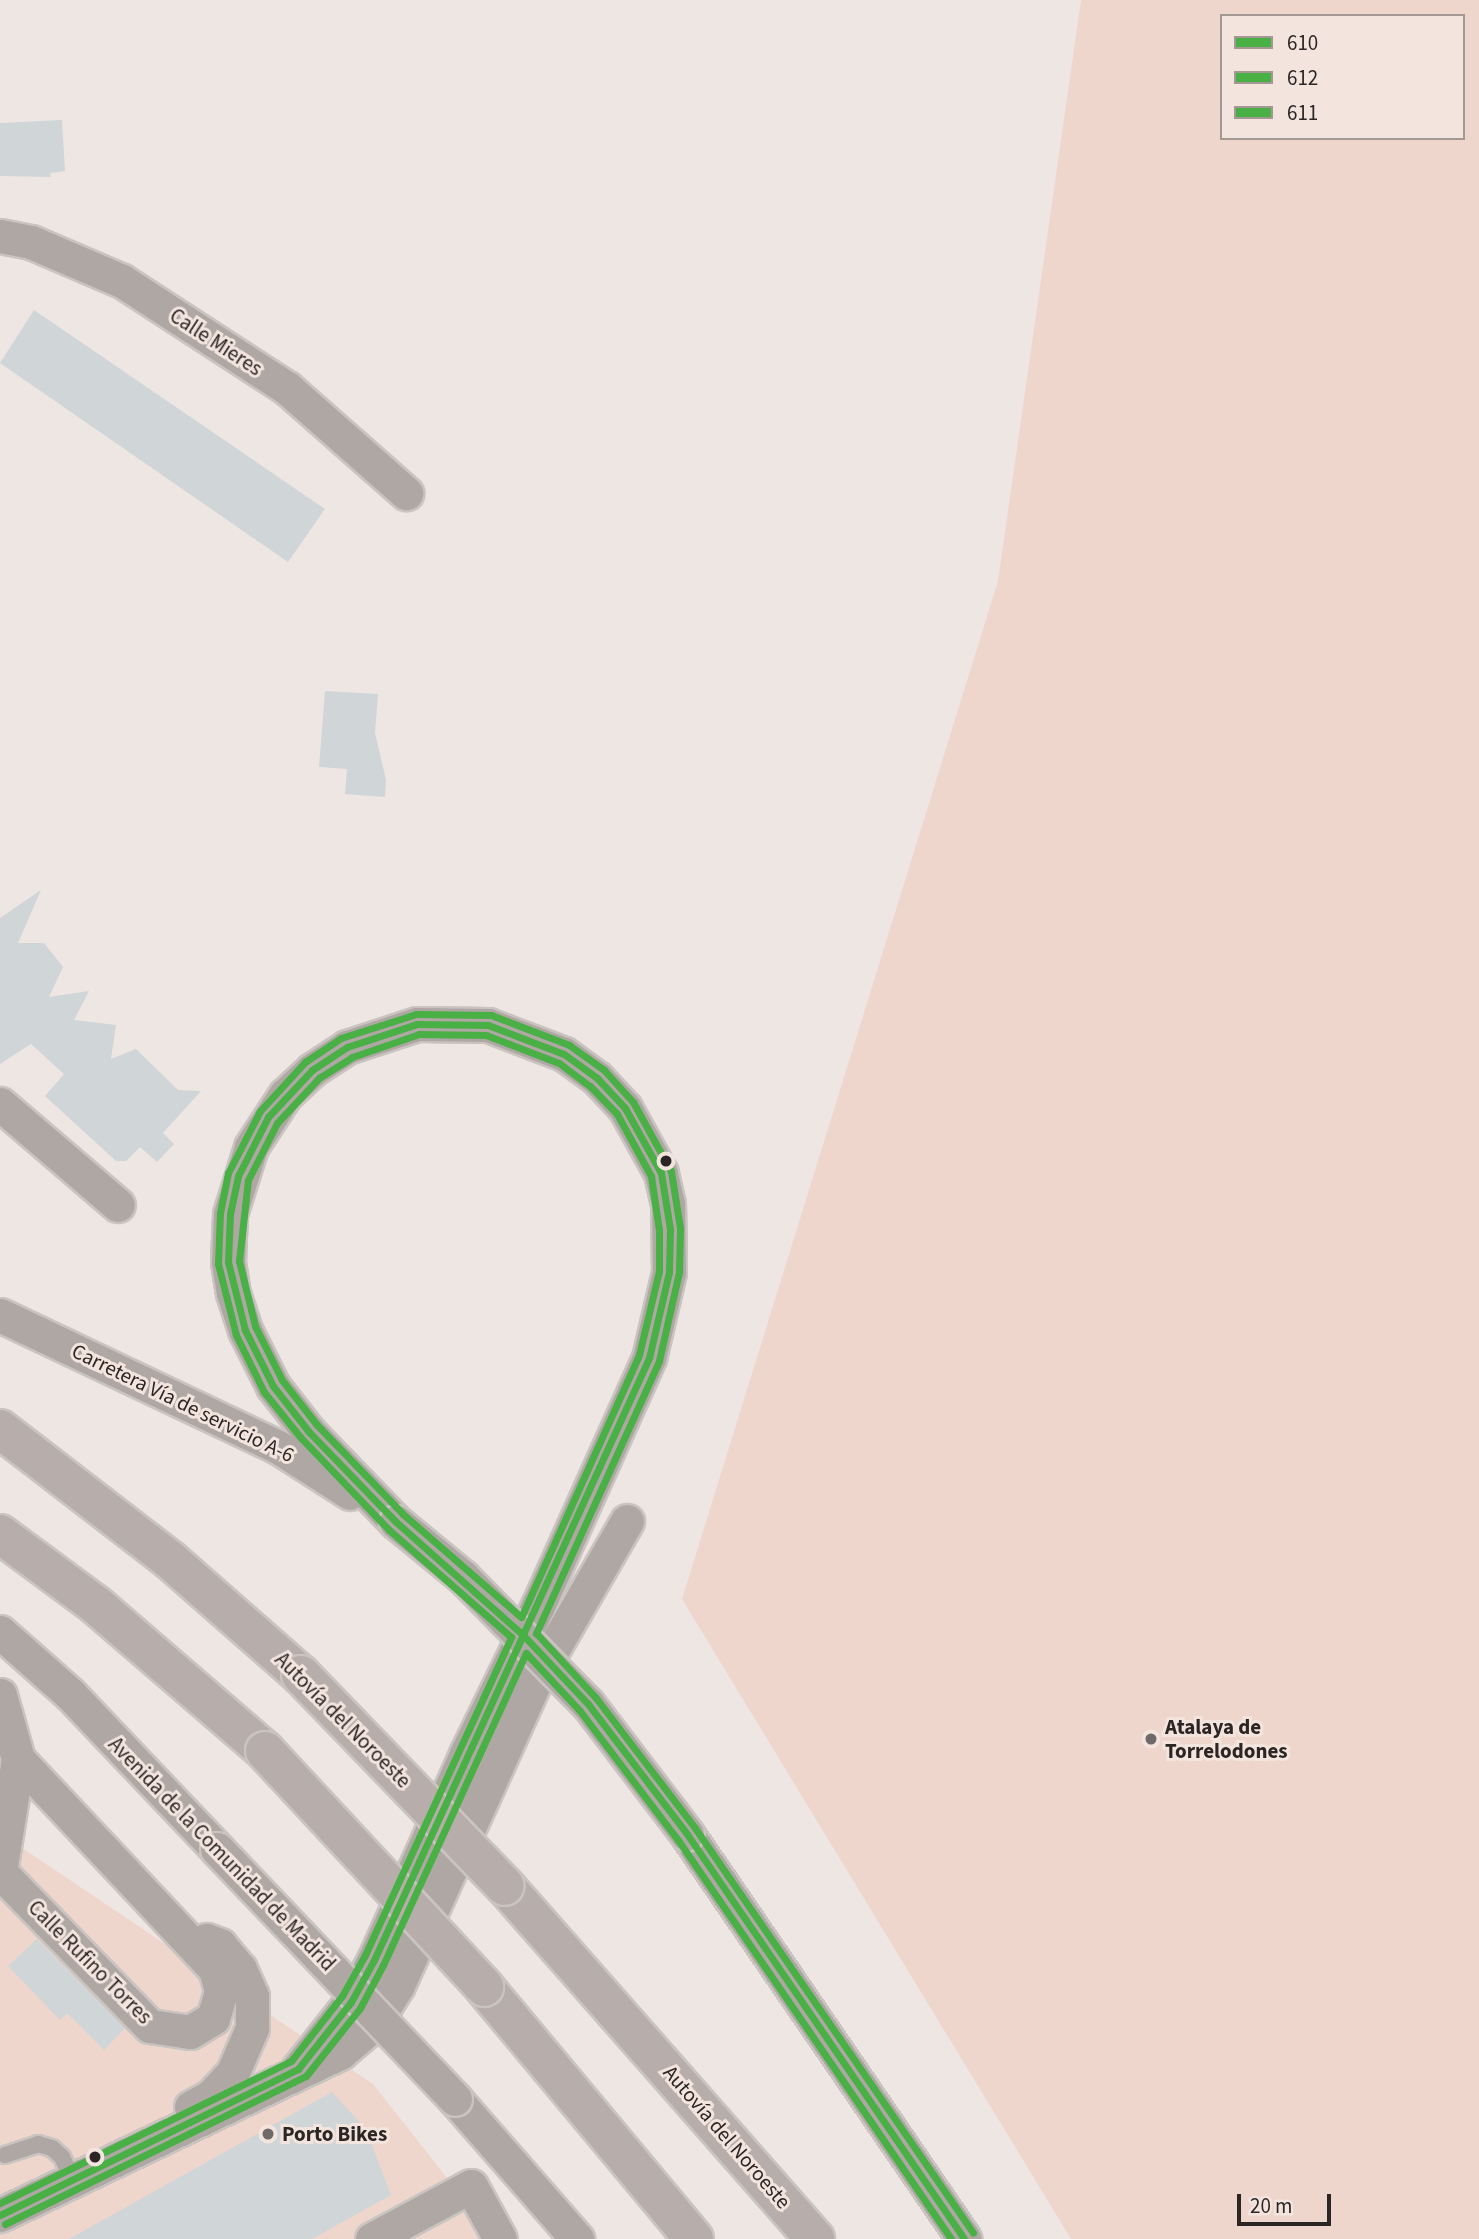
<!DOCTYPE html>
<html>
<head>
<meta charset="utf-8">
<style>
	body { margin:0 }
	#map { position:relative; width:1479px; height:2239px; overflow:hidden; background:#eee6e3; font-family:"Source Sans 3",sans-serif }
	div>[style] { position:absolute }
	.green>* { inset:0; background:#efd6cc }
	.building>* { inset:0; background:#d0d5d8 }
	.roads { filter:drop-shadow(2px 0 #cac4c1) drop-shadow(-2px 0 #cac4c1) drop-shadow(0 2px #cac4c1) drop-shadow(0 -2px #cac4c1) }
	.lane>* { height:16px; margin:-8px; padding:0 8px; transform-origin:8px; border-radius:8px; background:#aea7a4 }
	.street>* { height:33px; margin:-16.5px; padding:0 16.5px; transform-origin:16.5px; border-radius:16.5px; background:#aea7a4 }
	.highway>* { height:38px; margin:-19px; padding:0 19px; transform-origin:19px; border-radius:19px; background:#b7adaa }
	.bridges { filter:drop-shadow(2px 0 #cac4c1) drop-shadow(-2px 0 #cac4c1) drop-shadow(0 2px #cac4c1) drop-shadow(0 -2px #cac4c1) }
	.street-bridge>* { height:33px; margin:-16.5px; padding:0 16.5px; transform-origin:16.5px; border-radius:16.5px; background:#aea7a4 }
	.highway-bridge>* { height:38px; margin:-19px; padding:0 19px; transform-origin:19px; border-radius:19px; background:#b7adaa }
	.bus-1>* { height:7px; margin:-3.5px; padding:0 3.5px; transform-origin:3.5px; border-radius:3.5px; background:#48b045 }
	.bus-2>* { height:7px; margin:-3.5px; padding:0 3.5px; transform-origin:3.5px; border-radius:3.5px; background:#48b045 }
	.bus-3>* { height:7px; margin:-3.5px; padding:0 3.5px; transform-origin:3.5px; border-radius:3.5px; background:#48b045 }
	.dots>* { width:19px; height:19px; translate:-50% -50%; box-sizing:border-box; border:4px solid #f3e4de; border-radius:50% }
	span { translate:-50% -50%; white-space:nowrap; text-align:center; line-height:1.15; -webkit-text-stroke:6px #f3e4de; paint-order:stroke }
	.street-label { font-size:21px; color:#2b2624 }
	.poi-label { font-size:21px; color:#2b2624; font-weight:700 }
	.left { translate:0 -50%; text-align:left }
	.legend { position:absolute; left:1220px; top:14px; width:245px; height:126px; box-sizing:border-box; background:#f3e4de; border:2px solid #a39894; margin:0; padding:9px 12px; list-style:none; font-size:21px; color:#2b2624 }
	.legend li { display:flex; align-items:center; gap:14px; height:35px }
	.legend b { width:35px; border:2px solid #a39894 }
	.scale { position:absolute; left:1237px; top:2194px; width:94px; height:32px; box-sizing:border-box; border:4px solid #2b2624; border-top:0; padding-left:9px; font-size:21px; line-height:24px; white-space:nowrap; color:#2b2624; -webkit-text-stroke:5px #f3e4de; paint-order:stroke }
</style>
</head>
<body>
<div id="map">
	<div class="green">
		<i style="clip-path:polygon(evenodd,1081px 0,1479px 0,1479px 2239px,1071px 2239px,682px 1599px,998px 581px,1081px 0,1222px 16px,1463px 16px,1463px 138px,1222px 138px,1222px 16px)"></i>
		<i style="clip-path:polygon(0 1833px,373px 2084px,495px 2239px,0 2239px)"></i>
	</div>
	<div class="building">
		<i style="clip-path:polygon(62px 120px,65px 171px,50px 173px,51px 177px,0 176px,0 123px)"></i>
		<i style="clip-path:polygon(34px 310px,325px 509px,288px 562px,0 363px)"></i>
		<i style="clip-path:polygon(325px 691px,378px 694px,375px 733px,386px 780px,385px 797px,345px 794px,347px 769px,319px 767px)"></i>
		<i style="clip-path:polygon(41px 890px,18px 943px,44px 943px,63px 967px,49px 997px,89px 991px,74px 1020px,116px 1025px,111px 1059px,136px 1049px,178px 1090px,201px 1091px,163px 1133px,174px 1144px,157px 1162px,140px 1147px,126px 1161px,116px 1161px,45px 1096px,64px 1074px,31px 1044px,0 1064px,0 918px)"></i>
		<i style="clip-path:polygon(37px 1939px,125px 2028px,104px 2050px,67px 2013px,60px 2020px,8px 1966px)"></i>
		<i style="clip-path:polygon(332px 2092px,366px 2129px,391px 2195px,312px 2239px,69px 2239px)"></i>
	</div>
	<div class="roads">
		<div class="lane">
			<i style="left:5px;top:2155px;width:35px;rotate:-18deg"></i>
			<i style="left:38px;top:2144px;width:15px;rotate:16deg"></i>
			<i style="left:52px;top:2148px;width:13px;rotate:42deg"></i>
			<i style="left:62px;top:2157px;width:26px;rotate:65deg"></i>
		</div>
		<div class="street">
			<i style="left:0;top:236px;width:32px;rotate:11deg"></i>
			<i style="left:31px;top:242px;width:99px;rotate:23.2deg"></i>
			<i style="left:122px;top:281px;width:197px;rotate:33deg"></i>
			<i style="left:287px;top:388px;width:159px;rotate:41.4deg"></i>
			<i style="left:0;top:1104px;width:155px;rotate:40.6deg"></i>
			<i style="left:0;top:1315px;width:308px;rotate:25.4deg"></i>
			<i style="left:278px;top:1447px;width:85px;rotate:32.6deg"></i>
			<i style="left:0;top:1632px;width:94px;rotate:41.5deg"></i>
			<i style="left:70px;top:1694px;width:214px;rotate:46.5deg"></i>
			<i style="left:0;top:1695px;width:66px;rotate:74.3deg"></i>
			<i style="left:18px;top:1759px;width:114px;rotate:99.1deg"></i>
			<i style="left:687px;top:1834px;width:491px;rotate:55.6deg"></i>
			<i style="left:0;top:1872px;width:215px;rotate:45.8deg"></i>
			<i style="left:150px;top:2026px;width:40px;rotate:8.5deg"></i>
			<i style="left:190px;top:2032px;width:27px;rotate:-31deg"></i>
			<i style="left:213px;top:2018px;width:28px;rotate:-73deg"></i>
			<i style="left:221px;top:1991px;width:23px;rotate:-105deg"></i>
			<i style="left:215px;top:1969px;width:288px;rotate:-133.2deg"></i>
			<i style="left:298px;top:2069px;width:85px;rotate:-51.7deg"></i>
			<i style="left:351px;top:2002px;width:48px;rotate:-61.3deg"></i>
			<i style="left:374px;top:1960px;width:226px;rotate:-65.9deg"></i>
			<i style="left:466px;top:1754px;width:165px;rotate:-64.1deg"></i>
			<i style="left:538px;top:1606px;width:272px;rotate:-65.9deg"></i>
			<i style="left:649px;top:1358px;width:88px;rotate:-76.9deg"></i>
			<i style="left:669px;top:1272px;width:68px;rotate:-90.8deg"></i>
			<i style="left:668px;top:1204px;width:32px;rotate:-103deg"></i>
			<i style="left:661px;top:1173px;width:74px;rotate:-119deg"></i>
			<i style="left:625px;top:1108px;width:41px;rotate:-133deg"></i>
			<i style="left:597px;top:1078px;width:41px;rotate:-144deg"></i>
			<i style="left:564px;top:1054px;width:81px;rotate:-159.1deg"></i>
			<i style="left:488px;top:1025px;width:71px;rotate:-179.2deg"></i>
			<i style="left:417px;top:1024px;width:74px;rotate:161.8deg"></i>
			<i style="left:347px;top:1047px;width:42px;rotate:146.7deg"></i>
			<i style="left:312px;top:1070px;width:37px;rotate:137deg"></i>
			<i style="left:285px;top:1095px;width:62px;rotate:123.2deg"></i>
			<i style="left:251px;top:1147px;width:70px;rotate:107.4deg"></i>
			<i style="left:230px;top:1214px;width:48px;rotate:92.4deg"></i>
			<i style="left:228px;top:1262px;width:31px;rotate:81deg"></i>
			<i style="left:233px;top:1293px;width:39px;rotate:72deg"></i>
			<i style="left:245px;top:1330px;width:63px;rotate:63.4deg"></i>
			<i style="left:273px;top:1386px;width:58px;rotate:52deg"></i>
			<i style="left:309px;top:1432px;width:125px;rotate:46deg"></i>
			<i style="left:455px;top:2099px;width:186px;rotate:48.9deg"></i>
			<i style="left:191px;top:2107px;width:21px;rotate:-28deg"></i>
			<i style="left:210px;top:2097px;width:34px;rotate:-47deg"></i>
			<i style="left:233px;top:2072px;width:48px;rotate:-66.6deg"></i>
			<i style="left:252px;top:2028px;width:32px;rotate:-90deg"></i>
			<i style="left:252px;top:1996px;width:30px;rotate:-114deg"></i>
			<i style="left:240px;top:1969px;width:31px;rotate:-130deg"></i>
			<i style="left:220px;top:1945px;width:15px;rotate:-160deg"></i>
			<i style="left:0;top:2215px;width:377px;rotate:-25.5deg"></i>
			<i style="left:340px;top:2053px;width:43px;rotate:-40.3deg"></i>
			<i style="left:373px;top:2025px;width:47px;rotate:-58deg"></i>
			<i style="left:398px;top:1985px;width:338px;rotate:-65.7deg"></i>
			<i style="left:537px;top:1677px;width:180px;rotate:-60deg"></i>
			<i style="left:372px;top:2239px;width:112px;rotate:-28.2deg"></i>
			<i style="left:471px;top:2186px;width:60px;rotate:61.3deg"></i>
		</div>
		<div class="highway">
			<i style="left:0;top:1429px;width:215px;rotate:37.6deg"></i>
			<i style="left:170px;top:1560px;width:174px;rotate:41.3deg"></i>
			<i style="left:0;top:1534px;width:119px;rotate:36.5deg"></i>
			<i style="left:96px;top:1605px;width:223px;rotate:40.8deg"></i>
			<i style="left:505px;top:1886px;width:470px;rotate:48.7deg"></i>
			<i style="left:484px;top:1987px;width:328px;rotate:50.2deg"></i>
		</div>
	</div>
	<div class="bridges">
		<div class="street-bridge">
			<i style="left:396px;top:1522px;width:87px;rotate:39.4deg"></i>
			<i style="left:463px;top:1577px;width:178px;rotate:45.5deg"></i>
			<i style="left:588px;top:1704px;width:163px;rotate:52.7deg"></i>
			<i style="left:217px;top:1849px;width:345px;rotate:46.4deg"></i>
		</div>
		<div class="highway-bridge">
			<i style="left:301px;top:1675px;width:293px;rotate:46deg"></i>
			<i style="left:265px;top:1751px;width:322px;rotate:47.1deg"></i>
		</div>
	</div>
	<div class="bus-1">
		<i style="left:417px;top:1024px;width:71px;rotate:0.8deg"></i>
		<i style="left:488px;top:1025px;width:81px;rotate:20.9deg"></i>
		<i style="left:564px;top:1054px;width:41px;rotate:36deg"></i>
		<i style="left:597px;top:1078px;width:41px;rotate:47deg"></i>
		<i style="left:625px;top:1108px;width:74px;rotate:61deg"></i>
		<i style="left:661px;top:1173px;width:57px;rotate:80.9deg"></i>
		<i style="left:670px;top:1229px;width:43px;rotate:91.3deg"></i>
		<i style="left:669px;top:1272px;width:88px;rotate:103.1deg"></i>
		<i style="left:649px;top:1358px;width:304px;rotate:114.5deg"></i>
		<i style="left:523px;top:1635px;width:170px;rotate:-138.3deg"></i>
		<i style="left:396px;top:1522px;width:125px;rotate:-134deg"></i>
		<i style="left:309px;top:1432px;width:58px;rotate:-128deg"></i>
		<i style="left:273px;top:1386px;width:63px;rotate:-116.6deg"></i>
		<i style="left:245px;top:1330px;width:70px;rotate:-104deg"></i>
		<i style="left:228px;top:1262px;width:48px;rotate:-87.6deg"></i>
		<i style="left:230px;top:1214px;width:39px;rotate:-78deg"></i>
		<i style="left:238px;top:1176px;width:66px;rotate:-63deg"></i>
		<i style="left:268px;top:1117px;width:64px;rotate:-46.9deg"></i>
		<i style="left:312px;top:1070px;width:42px;rotate:-33.3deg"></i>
		<i style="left:347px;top:1047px;width:74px;rotate:-18.2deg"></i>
		<i style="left:523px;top:1635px;width:95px;rotate:46.7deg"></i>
		<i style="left:588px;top:1704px;width:163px;rotate:52.7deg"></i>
		<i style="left:687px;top:1834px;width:491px;rotate:55.6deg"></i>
		<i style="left:0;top:2215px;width:332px;rotate:-26.1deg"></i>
		<i style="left:298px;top:2069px;width:85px;rotate:-51.7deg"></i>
		<i style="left:351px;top:2002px;width:48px;rotate:-61.3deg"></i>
		<i style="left:374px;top:1960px;width:358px;rotate:-65.4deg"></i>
	</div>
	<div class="bus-2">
		<i style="left:511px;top:1637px;width:162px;rotate:-138.7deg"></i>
		<i style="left:389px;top:1530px;width:127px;rotate:-133.7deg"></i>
		<i style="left:301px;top:1438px;width:59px;rotate:-128.8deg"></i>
		<i style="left:264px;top:1392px;width:64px;rotate:-116.2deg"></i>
		<i style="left:236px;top:1335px;width:73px;rotate:-104.2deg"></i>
		<i style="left:218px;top:1264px;width:51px;rotate:-87.8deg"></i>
		<i style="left:220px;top:1213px;width:41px;rotate:-78.7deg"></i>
		<i style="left:228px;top:1173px;width:70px;rotate:-62.7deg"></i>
		<i style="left:260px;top:1111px;width:67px;rotate:-47.4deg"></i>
		<i style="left:305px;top:1062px;width:43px;rotate:-33.7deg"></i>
		<i style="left:341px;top:1038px;width:79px;rotate:-17.7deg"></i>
		<i style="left:416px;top:1014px;width:75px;rotate:0.8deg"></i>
		<i style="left:491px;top:1015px;width:84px;rotate:21deg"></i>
		<i style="left:569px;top:1045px;width:43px;rotate:35.5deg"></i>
		<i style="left:604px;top:1070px;width:43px;rotate:47.8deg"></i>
		<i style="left:633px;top:1102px;width:79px;rotate:61.2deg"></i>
		<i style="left:671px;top:1171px;width:58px;rotate:81deg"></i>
		<i style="left:680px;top:1228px;width:44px;rotate:91.3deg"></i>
		<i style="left:679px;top:1272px;width:91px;rotate:102.7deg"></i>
		<i style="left:659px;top:1361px;width:299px;rotate:114.3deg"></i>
		<i style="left:5px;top:2224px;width:335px;rotate:-26.2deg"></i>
		<i style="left:306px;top:2076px;width:87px;rotate:-51.5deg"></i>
		<i style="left:360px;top:2008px;width:49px;rotate:-61.9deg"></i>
		<i style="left:383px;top:1965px;width:343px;rotate:-65.4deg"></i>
		<i style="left:526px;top:1653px;width:79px;rotate:47deg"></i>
		<i style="left:580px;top:1711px;width:162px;rotate:52.8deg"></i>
		<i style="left:678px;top:1840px;width:483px;rotate:55.6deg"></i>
	</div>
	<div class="bus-3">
		<i style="left:419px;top:1034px;width:67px;rotate:0.9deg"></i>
		<i style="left:486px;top:1035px;width:78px;rotate:21deg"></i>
		<i style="left:559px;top:1063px;width:39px;rotate:37deg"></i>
		<i style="left:590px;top:1086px;width:39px;rotate:46deg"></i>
		<i style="left:617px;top:1114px;width:71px;rotate:61.3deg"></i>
		<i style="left:651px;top:1176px;width:55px;rotate:81.6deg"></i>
		<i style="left:659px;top:1230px;width:41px;rotate:90deg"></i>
		<i style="left:659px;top:1271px;width:86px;rotate:103.4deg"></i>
		<i style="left:639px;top:1355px;width:287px;rotate:114.2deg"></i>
		<i style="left:521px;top:1617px;width:157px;rotate:-138.9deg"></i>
		<i style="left:403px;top:1514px;width:124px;rotate:-134deg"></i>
		<i style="left:317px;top:1425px;width:57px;rotate:-127.9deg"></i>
		<i style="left:282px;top:1380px;width:60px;rotate:-116.6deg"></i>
		<i style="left:255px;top:1326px;width:67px;rotate:-103.8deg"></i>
		<i style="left:239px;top:1261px;width:81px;rotate:-83.7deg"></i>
		<i style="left:248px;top:1180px;width:64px;rotate:-63deg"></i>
		<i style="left:277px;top:1123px;width:62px;rotate:-47deg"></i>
		<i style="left:319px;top:1078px;width:39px;rotate:-32deg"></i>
		<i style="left:352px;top:1057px;width:71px;rotate:-18.9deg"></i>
		<i style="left:536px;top:1633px;width:88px;rotate:47.3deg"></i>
		<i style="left:596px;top:1698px;width:163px;rotate:52.7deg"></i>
		<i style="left:695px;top:1828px;width:491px;rotate:55.5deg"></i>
		<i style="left:0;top:2203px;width:324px;rotate:-26deg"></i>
		<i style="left:291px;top:2061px;width:83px;rotate:-51.9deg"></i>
		<i style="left:342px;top:1996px;width:47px;rotate:-60.7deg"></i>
		<i style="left:365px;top:1955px;width:350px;rotate:-65.3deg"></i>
	</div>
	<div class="dots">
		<i style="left:666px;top:1161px;background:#2b2624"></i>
		<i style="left:1151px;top:1739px;background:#6f6967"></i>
		<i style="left:268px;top:2134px;background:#6f6967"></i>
		<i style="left:95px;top:2157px;background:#2b2624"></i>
	</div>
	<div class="street-label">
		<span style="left:216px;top:342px;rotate:33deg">Calle Mieres</span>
		<span style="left:183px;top:1403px;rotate:26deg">Carretera Vía de servicio A-6</span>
		<span style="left:343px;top:1720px;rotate:45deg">Autovía del Noroeste</span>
		<span style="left:222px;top:1854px;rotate:46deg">Avenida de la Comunidad de Madrid</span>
		<span style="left:90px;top:1962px;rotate:45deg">Calle Rufino Torres</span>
		<span style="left:727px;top:2137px;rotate:49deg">Autovía del Noroeste</span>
	</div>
	<div class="poi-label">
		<span class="left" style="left:1165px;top:1739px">Atalaya de<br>Torrelodones</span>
		<span class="left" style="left:282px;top:2134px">Porto Bikes</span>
	</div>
	<ul class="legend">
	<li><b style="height:9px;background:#48b045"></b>610</li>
	<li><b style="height:9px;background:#48b045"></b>612</li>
	<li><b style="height:9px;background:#48b045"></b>611</li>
	</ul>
	<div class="scale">20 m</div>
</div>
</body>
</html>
